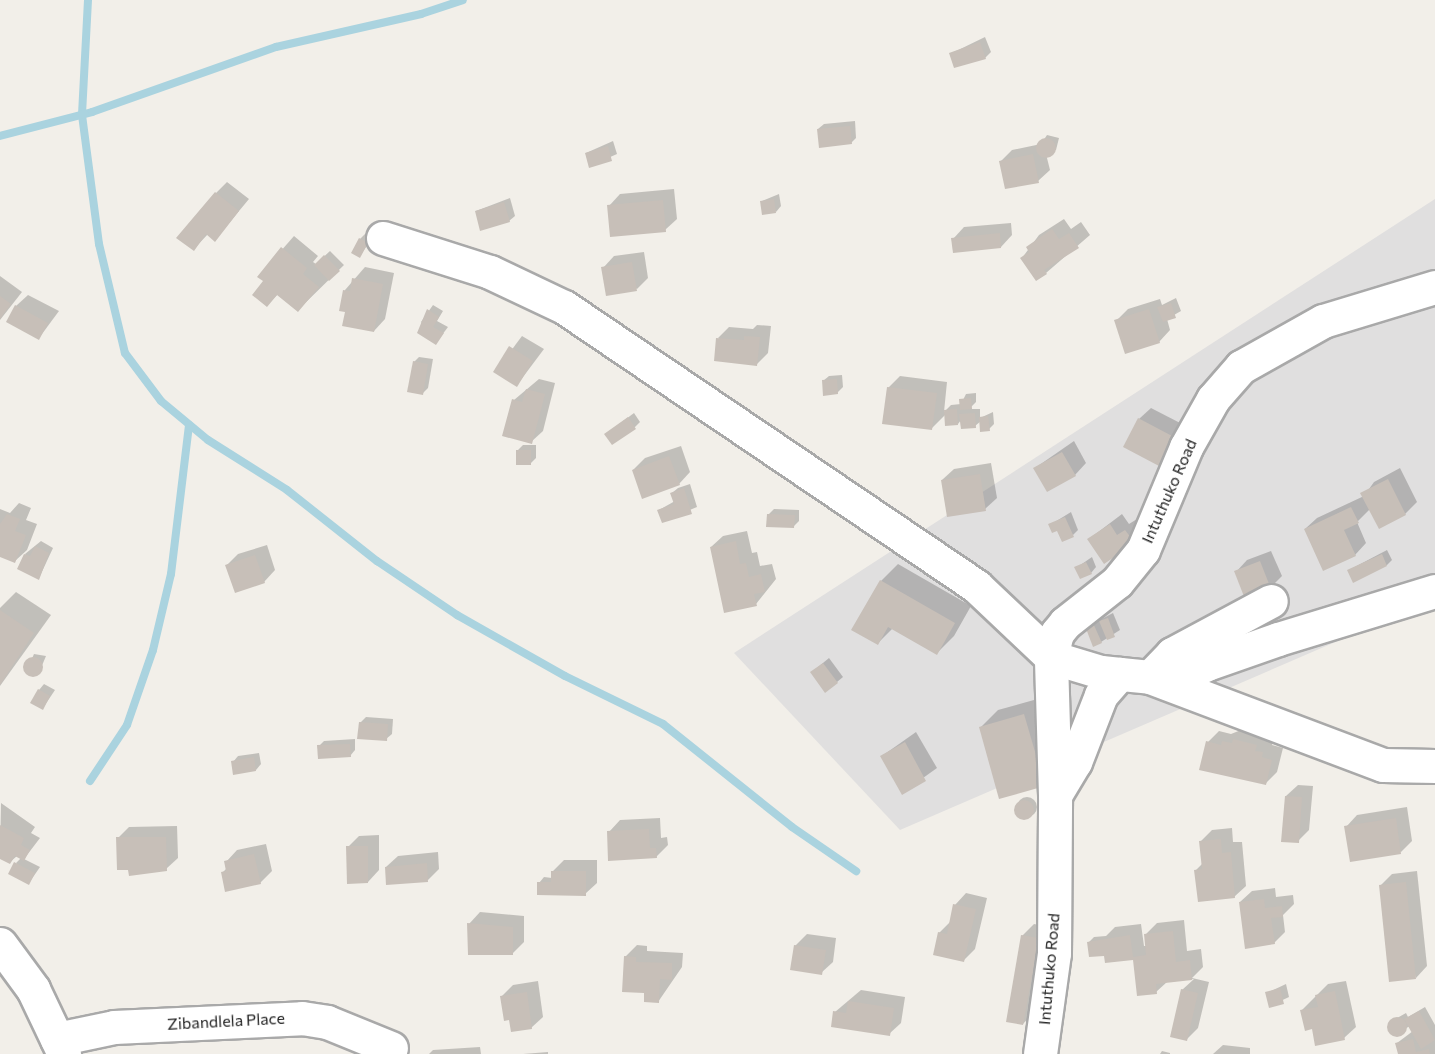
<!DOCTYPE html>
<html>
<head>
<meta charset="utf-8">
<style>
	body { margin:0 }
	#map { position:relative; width:1435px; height:1054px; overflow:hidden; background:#f2efe9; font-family:Commissioner,sans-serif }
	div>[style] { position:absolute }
	.residential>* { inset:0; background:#e0dfdf }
	.shadow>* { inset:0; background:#0003 }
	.round { border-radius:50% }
	.stream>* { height:8px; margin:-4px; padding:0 4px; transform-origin:4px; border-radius:4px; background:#aad3df }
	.building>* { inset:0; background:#c7bfb8 }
	.roads { filter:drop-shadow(2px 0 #a9a9a9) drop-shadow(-2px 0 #a9a9a9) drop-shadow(0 2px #a9a9a9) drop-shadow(0 -2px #a9a9a9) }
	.minor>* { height:33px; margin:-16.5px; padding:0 16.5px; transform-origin:16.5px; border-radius:16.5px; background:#fff }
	span { translate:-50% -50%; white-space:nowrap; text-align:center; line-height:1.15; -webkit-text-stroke:6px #fff; paint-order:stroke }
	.street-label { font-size:16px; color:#222 }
</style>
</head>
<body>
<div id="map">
	<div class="residential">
		<i style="clip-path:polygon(1435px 199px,1435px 599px,900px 830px,734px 653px)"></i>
	</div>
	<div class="shadow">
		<i style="clip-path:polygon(985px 37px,991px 52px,985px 58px,950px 54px)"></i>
		<i style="clip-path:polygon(855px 121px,856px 138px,851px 143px,818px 129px,824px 124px)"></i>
		<i style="clip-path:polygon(1047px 135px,1059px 138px,1056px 150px,1046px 154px,1050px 170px,1038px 181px,1001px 161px,1012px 150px,1041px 144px)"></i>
		<i style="clip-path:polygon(613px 141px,617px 154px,590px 166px,586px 153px)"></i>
		<i style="clip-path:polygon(227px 182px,249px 199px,215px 240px,208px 234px,194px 249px,216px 193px)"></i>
		<i style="clip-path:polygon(674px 189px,677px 219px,665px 230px,609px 206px,620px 194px)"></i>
		<i style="clip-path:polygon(779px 194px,781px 206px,776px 212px,762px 201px)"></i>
		<i style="clip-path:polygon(510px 198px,515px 216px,509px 221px,476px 211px)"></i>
		<i style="clip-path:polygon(1064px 219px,1071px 229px,1081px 222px,1090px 235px,1046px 273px,1022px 258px,1039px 235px)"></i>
		<i style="clip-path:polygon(1011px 223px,1012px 235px,1001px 247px,953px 239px,964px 227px)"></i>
		<i style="clip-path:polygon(365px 234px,372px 238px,360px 256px,360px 239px)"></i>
		<i style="clip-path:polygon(294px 236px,318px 256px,313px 262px,316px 264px,330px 251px,344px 265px,298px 310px,278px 294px,267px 305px,265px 281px,259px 276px)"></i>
		<i style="clip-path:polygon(644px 252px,648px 278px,637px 289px,603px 268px,614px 256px)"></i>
		<i style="clip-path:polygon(365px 267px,394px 273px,385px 319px,374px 331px,347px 310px,345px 290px)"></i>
		<i style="clip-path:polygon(0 276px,22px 292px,0 320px)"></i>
		<i style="clip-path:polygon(28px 295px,59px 311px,39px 338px,16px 306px)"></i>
		<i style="clip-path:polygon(1176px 298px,1181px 311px,1167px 319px,1170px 330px,1159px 342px,1116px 321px,1128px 309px,1160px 299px,1162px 305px)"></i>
		<i style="clip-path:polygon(433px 305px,443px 311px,437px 321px,448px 327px,436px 343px,421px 322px)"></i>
		<i style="clip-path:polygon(757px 325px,771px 326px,768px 353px,757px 364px,718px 338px,729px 327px,753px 329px)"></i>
		<i style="clip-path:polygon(522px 336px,544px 349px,517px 385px,495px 372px)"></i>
		<i style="clip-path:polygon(419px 357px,433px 359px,428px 388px,423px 393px,414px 362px)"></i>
		<i style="clip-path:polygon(842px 375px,843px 387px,837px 393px,823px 381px,829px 376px)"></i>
		<i style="clip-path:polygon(900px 376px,947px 382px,944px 412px,951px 405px,961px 404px,966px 394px,976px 393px,976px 402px,969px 409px,980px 409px,980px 418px,993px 412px,994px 424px,989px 429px,981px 421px,975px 426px,961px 420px,958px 424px,946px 414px,932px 428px,888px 388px)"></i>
		<i style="clip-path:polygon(539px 379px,555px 383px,543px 431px,531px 442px,514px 400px)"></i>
		<i style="clip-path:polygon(1151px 408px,1184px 425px,1170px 452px,1159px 464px,1139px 419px)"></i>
		<i style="clip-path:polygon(634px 413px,640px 422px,635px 427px,606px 434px)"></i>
		<i style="clip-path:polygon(1074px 441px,1086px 463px,1075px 475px,1035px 468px)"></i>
		<i style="clip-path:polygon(523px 445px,536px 445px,536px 458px,531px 463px,517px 451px)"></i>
		<i style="clip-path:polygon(681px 446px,690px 472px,679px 484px,633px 470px,645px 458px)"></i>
		<i style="clip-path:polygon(991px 463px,997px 498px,985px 509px,942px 480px,954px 469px)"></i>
		<i style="clip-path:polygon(1400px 468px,1417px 502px,1405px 514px,1379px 527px,1370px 509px,1357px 522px,1366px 543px,1355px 555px,1305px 529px,1317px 518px,1364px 496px,1374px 482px)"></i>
		<i style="clip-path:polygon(690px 484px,697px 507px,663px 521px,659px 510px,675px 501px,672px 493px,678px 488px)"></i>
		<i style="clip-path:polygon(19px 503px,31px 508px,26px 520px,37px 524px,27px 550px,15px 561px,0 555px,0 509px,10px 513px)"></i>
		<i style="clip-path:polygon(774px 509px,799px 510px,799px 521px,794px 526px,768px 515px)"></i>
		<i style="clip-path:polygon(1071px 512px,1078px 530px,1073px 535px,1050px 525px)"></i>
		<i style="clip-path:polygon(1122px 514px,1129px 524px,1137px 519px,1145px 530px,1134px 542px,1089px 539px)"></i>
		<i style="clip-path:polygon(747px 531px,752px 553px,757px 552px,760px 566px,772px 564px,776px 579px,756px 604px,711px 547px,723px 536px)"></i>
		<i style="clip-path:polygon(41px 541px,53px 548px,39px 578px,25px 554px)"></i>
		<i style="clip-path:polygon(267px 545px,275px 570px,264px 582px,227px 565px,238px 554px)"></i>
		<i style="clip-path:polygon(1387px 550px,1392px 560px,1387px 565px,1349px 570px)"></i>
		<i style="clip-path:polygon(1271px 551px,1282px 576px,1270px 588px,1236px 572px,1247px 560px)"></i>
		<i style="clip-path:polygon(1092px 557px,1096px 567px,1091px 573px,1076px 568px)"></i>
		<i style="clip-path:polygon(898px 564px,971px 606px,954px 636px,937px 653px,893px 628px,878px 643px,881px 581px)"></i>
		<i style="clip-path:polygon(16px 592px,51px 615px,0 686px,0 608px)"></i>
		<i style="clip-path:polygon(1113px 613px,1120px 630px,1101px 642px,1086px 627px)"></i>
		<i style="clip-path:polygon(34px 654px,46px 656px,38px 675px,26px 672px)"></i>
		<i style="clip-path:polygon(829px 658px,843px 677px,837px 682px,812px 672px)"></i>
		<i style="clip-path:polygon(44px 684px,55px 690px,43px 708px,39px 690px)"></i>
		<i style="clip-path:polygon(1041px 698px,1044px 785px,981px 727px,998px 710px)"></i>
		<i style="clip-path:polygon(366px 717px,393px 719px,392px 734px,386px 739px,360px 723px)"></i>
		<i style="clip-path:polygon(1246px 728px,1267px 734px,1266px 739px,1273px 741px,1272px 745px,1283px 748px,1277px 772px,1265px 784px,1208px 742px,1219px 731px,1231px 734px)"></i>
		<i style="clip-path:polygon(916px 732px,937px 768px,902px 793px,882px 756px)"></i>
		<i style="clip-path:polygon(355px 739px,355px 750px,350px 756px,319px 746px,324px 741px)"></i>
		<i style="clip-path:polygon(259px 753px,261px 764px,256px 770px,233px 762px,238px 756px)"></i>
		<i style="clip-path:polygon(1298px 785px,1313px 786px,1309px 830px,1298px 841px,1286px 796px)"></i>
		<i class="round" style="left:1017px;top:797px;width:20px;height:20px"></i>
		<i style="clip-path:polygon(1px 803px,35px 827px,31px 833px,40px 838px,24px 859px,40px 867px,29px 883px,16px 863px,21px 858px,17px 856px,10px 862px,0 857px)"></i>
		<i style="clip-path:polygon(1407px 807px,1412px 841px,1401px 852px,1346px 827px,1357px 815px)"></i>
		<i style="clip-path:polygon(660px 818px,661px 838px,667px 837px,668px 845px,656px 857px,609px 832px,620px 820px)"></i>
		<i style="clip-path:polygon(177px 826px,178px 858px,166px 869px,130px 874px,118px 838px,129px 827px)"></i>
		<i style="clip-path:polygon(1232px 828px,1233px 842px,1242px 842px,1246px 886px,1234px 897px,1196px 870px,1203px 863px,1201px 841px,1212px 830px)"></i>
		<i style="clip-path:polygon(379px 835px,379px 870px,368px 882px,348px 847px,359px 836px)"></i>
		<i style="clip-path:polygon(266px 844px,272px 871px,260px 883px,222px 873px,227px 868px,226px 862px,237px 850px)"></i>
		<i style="clip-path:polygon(438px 852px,439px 869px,428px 880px,386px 867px,398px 856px)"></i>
		<i style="clip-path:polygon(564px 860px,597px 860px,597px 883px,585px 894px,539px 883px,544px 877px,552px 878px,552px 872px)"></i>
		<i style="clip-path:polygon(1417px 871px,1427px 966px,1416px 978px,1381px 885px,1392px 874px)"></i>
		<i style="clip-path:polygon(1275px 888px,1276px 897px,1293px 895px,1294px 904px,1283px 915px,1285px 932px,1274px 943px,1240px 902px,1252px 891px)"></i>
		<i style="clip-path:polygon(966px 893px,987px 898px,975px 949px,963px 961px,939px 933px,951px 921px,955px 905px)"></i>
		<i style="clip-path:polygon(480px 912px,524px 916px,524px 942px,513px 953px,469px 924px)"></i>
		<i style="clip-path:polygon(1184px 920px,1187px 951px,1201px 949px,1203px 967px,1192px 978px,1209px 982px,1198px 1028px,1187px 1039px,1182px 990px,1194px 979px,1167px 982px,1156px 992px,1134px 959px,1105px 952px,1089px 942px,1094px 937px,1106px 936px,1115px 927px,1141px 924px,1144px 946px,1147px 946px,1146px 934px,1157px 923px)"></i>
		<i style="clip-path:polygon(1034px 924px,1050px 927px,1034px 1012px,1023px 1024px,1022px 936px)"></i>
		<i style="clip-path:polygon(807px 934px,836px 938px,833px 962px,821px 973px,795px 946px)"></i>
		<i style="clip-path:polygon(637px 945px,647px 946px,647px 951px,683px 953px,682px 967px,658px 1002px,646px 992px,625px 957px)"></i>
		<i style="clip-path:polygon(538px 981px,543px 1017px,531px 1028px,511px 1019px,502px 996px,513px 985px)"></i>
		<i style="clip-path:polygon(1346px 981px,1356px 1027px,1344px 1038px,1313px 1028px,1302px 1010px,1328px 984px)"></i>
		<i style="clip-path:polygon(1286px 984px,1289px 997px,1270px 1006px,1267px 993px)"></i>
		<i style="clip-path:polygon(861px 990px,905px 997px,901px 1023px,889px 1034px,835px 1012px)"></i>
		<i style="clip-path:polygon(1425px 1007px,1435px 1025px,1435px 1054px,1400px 1054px,1397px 1043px,1413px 1031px,1410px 1026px,1394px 1035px,1388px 1026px,1390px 1022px,1406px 1013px,1408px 1017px)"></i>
		<i style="clip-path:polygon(1223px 1045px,1250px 1048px,1250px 1054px,1213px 1054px)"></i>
		<i style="clip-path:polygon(480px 1047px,481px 1054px,429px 1054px,433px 1050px)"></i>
		<i style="clip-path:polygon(1162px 1051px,1170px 1053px,1170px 1054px,1160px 1054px)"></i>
		<i style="clip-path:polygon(548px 1052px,548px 1054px,523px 1054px)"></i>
	</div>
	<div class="stream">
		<i style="left:88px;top:0;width:115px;rotate:93deg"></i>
		<i style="left:82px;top:115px;width:130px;rotate:82.5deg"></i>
		<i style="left:99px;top:244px;width:112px;rotate:76.6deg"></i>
		<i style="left:125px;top:353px;width:60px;rotate:53.1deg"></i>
		<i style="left:161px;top:401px;width:61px;rotate:39.7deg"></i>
		<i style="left:208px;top:440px;width:93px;rotate:32.3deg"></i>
		<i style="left:287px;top:490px;width:115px;rotate:38.3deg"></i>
		<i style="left:377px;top:561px;width:97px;rotate:34deg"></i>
		<i style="left:457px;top:615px;width:124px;rotate:29.5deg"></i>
		<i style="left:565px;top:676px;width:109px;rotate:26.1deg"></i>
		<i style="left:663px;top:724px;width:165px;rotate:38.6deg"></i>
		<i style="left:792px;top:827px;width:78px;rotate:34.5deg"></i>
		<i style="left:0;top:136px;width:95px;rotate:-14.6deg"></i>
		<i style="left:92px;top:112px;width:195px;rotate:-19.5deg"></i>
		<i style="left:276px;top:47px;width:149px;rotate:-12.8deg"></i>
		<i style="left:421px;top:14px;width:44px;rotate:-18.4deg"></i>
		<i style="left:90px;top:781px;width:67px;rotate:-56.5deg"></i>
		<i style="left:127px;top:725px;width:79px;rotate:-70.9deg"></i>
		<i style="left:153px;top:650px;width:78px;rotate:-76.7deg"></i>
		<i style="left:171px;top:574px;width:150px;rotate:-83.1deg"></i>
	</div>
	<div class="building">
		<i style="clip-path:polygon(980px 42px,986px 59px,954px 68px,949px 53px)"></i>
		<i style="clip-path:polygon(850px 126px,852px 144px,819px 148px,817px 129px)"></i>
		<i class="round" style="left:1036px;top:138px;width:20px;height:20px"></i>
		<i style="clip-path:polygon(608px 146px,612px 161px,589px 168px,585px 153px)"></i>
		<i style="clip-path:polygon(1033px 154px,1039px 183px,1005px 189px,999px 161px)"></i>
		<i style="clip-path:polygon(215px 192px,239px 211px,215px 242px,206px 234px,194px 251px,176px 238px)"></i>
		<i style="clip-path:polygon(774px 199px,776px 213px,762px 215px,760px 201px)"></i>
		<i style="clip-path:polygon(663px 200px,666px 232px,610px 237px,607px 205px)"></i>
		<i style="clip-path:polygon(504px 202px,510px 222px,480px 231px,475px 211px)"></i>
		<i style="clip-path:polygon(1052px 229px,1059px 239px,1069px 233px,1079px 248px,1044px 270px,1047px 274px,1036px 281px,1020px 258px,1029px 252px,1026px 247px)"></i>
		<i style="clip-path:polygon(1000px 233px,1001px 248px,953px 253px,951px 238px)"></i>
		<i style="clip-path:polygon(359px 238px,368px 243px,360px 258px,351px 253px)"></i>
		<i style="clip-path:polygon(281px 247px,307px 268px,303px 274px,319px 287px,298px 312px,277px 295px,267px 307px,252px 295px,263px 281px,257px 277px)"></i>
		<i style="clip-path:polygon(324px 255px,340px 271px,329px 281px,314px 265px)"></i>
		<i style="clip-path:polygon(632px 262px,637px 291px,606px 296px,601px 267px)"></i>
		<i style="clip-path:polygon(352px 278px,383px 284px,374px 332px,342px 326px,345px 312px,339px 311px,343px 290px,350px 291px)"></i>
		<i style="clip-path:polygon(0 296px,11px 304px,0 319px)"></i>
		<i style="clip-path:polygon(1171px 303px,1176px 318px,1163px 322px,1157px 307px)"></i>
		<i style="clip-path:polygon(15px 305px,48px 323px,39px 340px,6px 322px)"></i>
		<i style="clip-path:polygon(427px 309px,439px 317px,433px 327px,444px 333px,436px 345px,417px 333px)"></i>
		<i style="clip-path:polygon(1149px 309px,1160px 343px,1125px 354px,1114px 320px)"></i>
		<i style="clip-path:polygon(744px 336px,760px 337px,757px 366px,714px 361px,716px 338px,744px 340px)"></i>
		<i style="clip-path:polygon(509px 346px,533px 361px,517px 387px,493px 372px)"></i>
		<i style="clip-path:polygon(413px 361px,428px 364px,423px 395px,407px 392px)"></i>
		<i style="clip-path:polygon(837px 379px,838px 394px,823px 396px,822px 380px)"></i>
		<i style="clip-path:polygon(887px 387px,937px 393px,932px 430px,882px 424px)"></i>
		<i style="clip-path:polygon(526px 389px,545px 394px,532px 444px,502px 436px,512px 399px,522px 402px)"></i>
		<i style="clip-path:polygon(971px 398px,972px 409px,960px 410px,959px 399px)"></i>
		<i style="clip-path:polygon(957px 409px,958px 425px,945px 426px,944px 410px)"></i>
		<i style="clip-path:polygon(975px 413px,976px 428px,961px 429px,959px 414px)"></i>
		<i style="clip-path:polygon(988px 416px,990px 431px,980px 432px,979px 417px)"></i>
		<i style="clip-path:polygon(628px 417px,636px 429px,612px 445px,604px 434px)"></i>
		<i style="clip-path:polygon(1138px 418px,1174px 437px,1159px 466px,1123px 447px)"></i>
		<i style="clip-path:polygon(516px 450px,531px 450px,531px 465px,516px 465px)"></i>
		<i style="clip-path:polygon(1062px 452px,1076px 476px,1047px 492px,1033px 468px)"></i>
		<i style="clip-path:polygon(669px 456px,680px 485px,642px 499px,632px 470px)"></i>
		<i style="clip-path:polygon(980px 474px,986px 511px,947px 517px,941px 480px)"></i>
		<i style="clip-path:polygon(1388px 479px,1406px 515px,1379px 529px,1360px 493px)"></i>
		<i style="clip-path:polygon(684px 488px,692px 514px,662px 523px,657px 510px,674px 504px,670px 493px)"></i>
		<i style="clip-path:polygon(1351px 507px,1359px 523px,1344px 530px,1356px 556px,1323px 571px,1304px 529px)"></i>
		<i style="clip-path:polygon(7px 514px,20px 519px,15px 531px,26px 535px,15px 563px,0 557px,0 524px)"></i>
		<i style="clip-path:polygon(767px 514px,795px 515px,794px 528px,766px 527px)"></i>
		<i style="clip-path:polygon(1065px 517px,1074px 537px,1062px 542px,1057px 531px,1052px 533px,1048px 524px)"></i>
		<i style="clip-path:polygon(1110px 524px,1117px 535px,1125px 530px,1135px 543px,1104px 564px,1087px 539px)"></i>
		<i style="clip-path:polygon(736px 541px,740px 564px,746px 563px,749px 577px,761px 574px,765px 592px,754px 594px,757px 606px,724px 613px,710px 547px)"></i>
		<i style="clip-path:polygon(35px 546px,49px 553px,39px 580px,17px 569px,24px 554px,30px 556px)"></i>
		<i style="clip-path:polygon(1382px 554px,1387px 566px,1353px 583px,1347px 570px)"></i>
		<i style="clip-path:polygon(255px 555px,265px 583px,235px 593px,225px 565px)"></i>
		<i style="clip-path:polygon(1260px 561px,1271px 589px,1245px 599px,1234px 571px)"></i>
		<i style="clip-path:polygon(1086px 562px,1092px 574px,1080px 579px,1074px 567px)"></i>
		<i style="clip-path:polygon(880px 580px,955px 623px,937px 655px,888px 627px,878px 645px,851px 630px)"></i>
		<i style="clip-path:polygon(0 610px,34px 633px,0 685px)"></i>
		<i style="clip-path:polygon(1108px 618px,1115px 637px,1107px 640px,1099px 621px)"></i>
		<i style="clip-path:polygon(1093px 623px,1102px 643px,1093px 647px,1085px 626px)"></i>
		<i class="round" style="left:23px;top:657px;width:20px;height:20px"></i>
		<i style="clip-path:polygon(823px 663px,838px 683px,825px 693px,810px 672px)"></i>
		<i style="clip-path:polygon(38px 689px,50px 696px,43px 710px,30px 703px)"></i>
		<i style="clip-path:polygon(1024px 714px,1045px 786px,999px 799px,979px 727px)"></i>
		<i style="clip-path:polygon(359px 722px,388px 724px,387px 741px,357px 739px)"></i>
		<i style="clip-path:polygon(1233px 739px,1257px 745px,1255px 751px,1263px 752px,1262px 757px,1272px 760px,1266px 785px,1199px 770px,1206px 741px,1221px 745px,1222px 741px,1232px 743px)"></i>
		<i style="clip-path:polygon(905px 742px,926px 781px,902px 795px,880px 756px)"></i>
		<i style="clip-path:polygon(350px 744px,351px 757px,318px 759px,317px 745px)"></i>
		<i style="clip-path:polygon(254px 757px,256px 771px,233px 775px,231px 761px)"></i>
		<i style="clip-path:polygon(1285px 796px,1302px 797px,1299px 843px,1281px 842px)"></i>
		<i class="round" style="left:1014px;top:800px;width:20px;height:20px"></i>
		<i style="clip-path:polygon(1396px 818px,1401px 854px,1350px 862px,1344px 826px)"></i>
		<i style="clip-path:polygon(0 825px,24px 838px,21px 845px,30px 850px,24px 861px,15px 856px,10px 864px,0 859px)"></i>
		<i style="clip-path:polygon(649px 829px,650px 848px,656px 848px,657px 858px,608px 861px,607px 831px)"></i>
		<i style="clip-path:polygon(116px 837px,166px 837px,167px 871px,129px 876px,128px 870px,117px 870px)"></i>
		<i style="clip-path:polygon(1221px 839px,1222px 853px,1231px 852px,1235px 898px,1198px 902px,1194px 870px,1202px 869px,1199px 841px)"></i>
		<i style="clip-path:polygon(346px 846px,368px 846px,368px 883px,347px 884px)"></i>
		<i style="clip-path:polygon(254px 854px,261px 884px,225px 892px,221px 872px,226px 871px,224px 861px)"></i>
		<i style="clip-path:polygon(14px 862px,35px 873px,29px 885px,8px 874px)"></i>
		<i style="clip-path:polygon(427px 863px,428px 882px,386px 885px,385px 867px)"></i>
		<i style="clip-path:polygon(551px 871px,586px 871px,586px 896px,537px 895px,537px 882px,551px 882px)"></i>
		<i style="clip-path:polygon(1406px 882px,1416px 979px,1389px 982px,1379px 885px)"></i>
		<i style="clip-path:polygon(1264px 899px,1265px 908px,1282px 906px,1283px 917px,1271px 918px,1275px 944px,1245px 949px,1239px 902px)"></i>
		<i style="clip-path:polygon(953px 904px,976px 909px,964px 962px,933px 955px,938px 932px,947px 934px)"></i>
		<i style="clip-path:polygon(467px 923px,513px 927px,513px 955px,468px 955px)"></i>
		<i style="clip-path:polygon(1173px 931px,1176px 962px,1190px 960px,1192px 980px,1156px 984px,1157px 994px,1137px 996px,1133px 960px,1105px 963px,1104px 956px,1089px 957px,1087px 942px,1130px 935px,1133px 957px,1146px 955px,1144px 934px)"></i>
		<i style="clip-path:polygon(1021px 935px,1039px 938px,1023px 1025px,1006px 1022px)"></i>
		<i style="clip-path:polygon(794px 945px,826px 950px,822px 975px,790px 970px)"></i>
		<i style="clip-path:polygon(624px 956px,636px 957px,636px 962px,672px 963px,672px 980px,660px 979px,659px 1003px,644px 1002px,644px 993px,622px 992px)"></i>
		<i style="clip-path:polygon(1280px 988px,1284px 1004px,1269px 1008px,1265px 992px)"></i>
		<i style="clip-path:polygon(1181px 989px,1198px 993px,1187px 1041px,1170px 1037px)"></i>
		<i style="clip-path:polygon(1335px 991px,1345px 1040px,1315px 1046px,1312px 1029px,1305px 1031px,1300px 1010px,1318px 1007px,1315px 995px)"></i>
		<i style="clip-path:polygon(527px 992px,532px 1029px,511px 1032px,509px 1020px,504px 1021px,500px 996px)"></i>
		<i style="clip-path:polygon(848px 1001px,894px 1008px,890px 1036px,831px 1027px,833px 1011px,846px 1013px)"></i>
		<i style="clip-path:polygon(1419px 1011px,1435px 1040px,1421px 1049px,1404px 1019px)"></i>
		<i class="round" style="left:1387px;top:1017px;width:20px;height:20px"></i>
		<i style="clip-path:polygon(1413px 1039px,1416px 1052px,1429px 1049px,1430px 1054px,1398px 1054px,1395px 1043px)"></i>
	</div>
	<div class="roads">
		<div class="minor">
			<i style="left:383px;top:238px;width:112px;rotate:17.6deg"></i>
			<i style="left:490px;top:272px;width:82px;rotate:25.3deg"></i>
			<i style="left:564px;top:307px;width:498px;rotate:34.1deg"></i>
			<i style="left:976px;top:586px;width:103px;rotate:43.4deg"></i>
			<i style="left:1051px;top:657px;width:52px;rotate:16.7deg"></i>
			<i style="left:1101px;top:672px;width:49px;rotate:5.8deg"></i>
			<i style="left:1150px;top:677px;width:249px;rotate:20.7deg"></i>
			<i style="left:1383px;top:765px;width:52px;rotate:1.1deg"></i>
			<i style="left:1150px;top:677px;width:32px;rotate:-46deg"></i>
			<i style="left:1172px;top:654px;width:112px;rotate:-28.2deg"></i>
			<i style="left:1167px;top:683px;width:44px;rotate:-25.4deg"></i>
			<i style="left:1207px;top:664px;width:75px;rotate:-19.4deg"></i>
			<i style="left:1278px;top:639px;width:164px;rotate:-17deg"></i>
			<i style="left:1055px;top:795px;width:39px;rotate:-59deg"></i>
			<i style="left:1075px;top:762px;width:72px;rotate:-68.8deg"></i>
			<i style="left:1101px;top:695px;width:28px;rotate:-49deg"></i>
			<i style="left:0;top:944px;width:56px;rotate:53.7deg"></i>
			<i style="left:33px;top:989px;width:72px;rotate:64.5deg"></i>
			<i style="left:57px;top:1039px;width:58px;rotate:-11.9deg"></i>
			<i style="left:114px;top:1027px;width:188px;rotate:-2.7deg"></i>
			<i style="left:302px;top:1018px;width:25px;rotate:9deg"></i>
			<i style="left:327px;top:1022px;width:69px;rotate:22.1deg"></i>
			<i style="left:1040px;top:1054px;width:102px;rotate:-82.1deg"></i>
			<i style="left:1054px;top:953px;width:158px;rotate:-89.6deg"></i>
			<i style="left:1055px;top:795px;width:138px;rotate:-91.7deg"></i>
			<i style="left:1051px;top:657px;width:25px;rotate:-76deg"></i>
			<i style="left:1057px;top:633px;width:13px;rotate:-51deg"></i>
			<i style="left:1065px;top:623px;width:66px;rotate:-38.3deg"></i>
			<i style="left:1117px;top:582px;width:41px;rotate:-50.9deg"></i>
			<i style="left:1143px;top:550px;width:112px;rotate:-67.3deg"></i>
			<i style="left:1186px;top:447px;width:55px;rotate:-60.6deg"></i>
			<i style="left:1213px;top:399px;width:43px;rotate:-48.8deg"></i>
			<i style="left:1241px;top:367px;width:94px;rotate:-29.3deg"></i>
			<i style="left:1323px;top:321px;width:117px;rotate:-16.9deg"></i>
		</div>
	</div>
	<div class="street-label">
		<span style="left:1169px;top:491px;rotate:-66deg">Intuthuko Road</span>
		<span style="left:1049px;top:969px;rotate:-85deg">Intuthuko Road</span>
		<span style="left:226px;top:1021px;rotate:-3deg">Zibandlela Place</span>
	</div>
</div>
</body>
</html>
